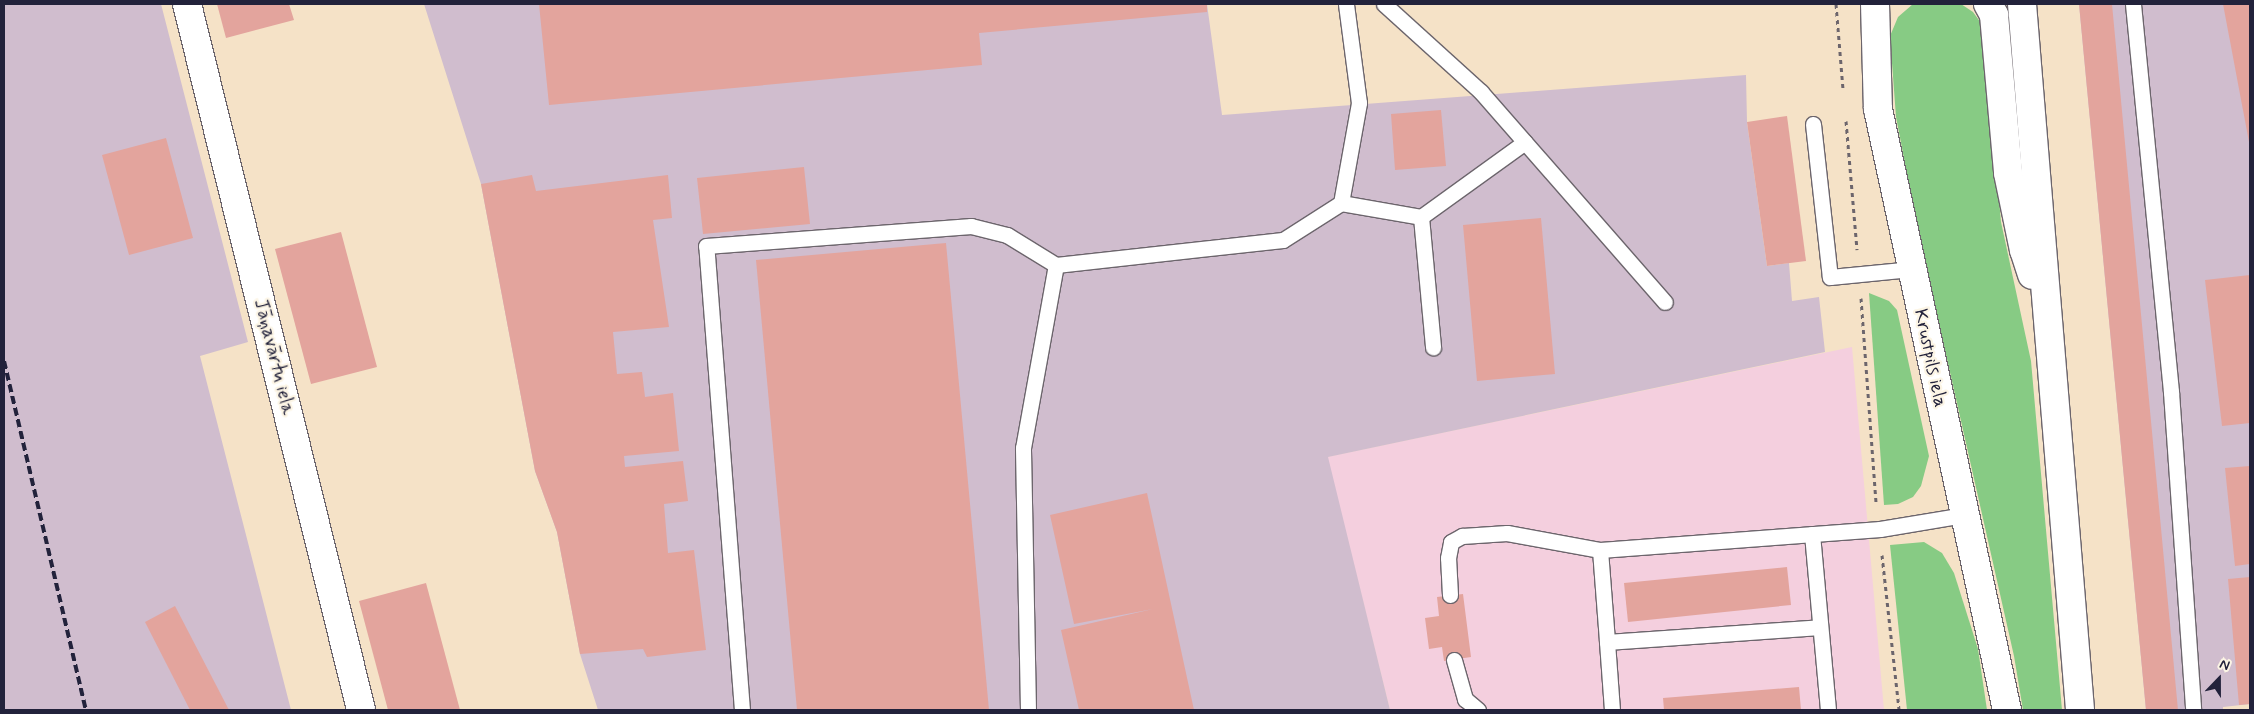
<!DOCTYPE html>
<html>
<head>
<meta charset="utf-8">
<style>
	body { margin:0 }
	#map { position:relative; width:2254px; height:714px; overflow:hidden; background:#f5e2c7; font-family:Mynerve,sans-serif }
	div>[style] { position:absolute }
	.built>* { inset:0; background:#f4cfde }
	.industrial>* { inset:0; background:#d0bdce }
	.green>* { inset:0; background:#87cb84 }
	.building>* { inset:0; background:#e3a49d }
	.path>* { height:3px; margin-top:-1.5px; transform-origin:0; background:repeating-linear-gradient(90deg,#6c656c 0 4px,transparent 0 8px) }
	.roads { filter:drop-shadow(1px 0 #6c656c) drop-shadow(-1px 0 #6c656c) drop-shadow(0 1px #6c656c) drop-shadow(0 -1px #6c656c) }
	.service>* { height:15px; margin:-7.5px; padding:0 7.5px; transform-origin:7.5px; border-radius:7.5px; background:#fff }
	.minor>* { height:28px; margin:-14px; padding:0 14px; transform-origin:14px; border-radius:14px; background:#fff }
	.secondary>* { height:28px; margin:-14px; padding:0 14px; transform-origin:14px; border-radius:14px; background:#fff }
	.rail>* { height:4px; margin-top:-2px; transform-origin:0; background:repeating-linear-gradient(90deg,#22223b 0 8px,transparent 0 12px) }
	span { translate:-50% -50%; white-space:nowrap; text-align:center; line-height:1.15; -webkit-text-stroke:4.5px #fcf5e5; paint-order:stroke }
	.street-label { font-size:19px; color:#22223b }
	.frame { position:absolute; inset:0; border:5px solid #22223b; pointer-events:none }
	.north { position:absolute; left:2194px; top:654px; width:50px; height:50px; -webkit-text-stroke:4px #fcf5e5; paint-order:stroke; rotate:22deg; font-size:14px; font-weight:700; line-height:20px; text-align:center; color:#22223b }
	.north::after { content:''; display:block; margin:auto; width:18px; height:22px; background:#22223b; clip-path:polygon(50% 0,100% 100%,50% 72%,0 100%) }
</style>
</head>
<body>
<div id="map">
	<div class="built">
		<i style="clip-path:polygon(1852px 347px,1884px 710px,1390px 710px,1327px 457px)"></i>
	</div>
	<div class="industrial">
		<i style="clip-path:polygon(4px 4px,161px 4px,248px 342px,200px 356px,291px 710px,4px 710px)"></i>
		<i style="clip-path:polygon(424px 4px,1207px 4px,1222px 115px,1746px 75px,1747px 122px,1767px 266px,1789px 263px,1792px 301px,1819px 297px,1825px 352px,1328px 457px,1390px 710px,598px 710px,580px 654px,557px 532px,535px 471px,481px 184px)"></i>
		<i style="clip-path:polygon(2079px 4px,2250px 4px,2250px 704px,2223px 707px,2223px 710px,2146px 710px)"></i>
	</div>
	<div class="green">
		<i style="clip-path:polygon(1913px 4px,1961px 4px,1973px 12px,1984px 27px,2001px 222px,2031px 361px,2062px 710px,2023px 710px,2014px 656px,1917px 226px,1896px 117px,1890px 36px,1898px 17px)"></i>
		<i style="clip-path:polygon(1869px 293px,1889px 301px,1897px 310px,1929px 456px,1921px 486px,1913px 497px,1898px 504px,1884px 505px)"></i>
		<i style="clip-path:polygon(1924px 542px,1942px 553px,1954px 573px,1978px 649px,1987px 710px,1907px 710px,1890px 545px)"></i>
	</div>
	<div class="building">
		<i style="clip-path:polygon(217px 4px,289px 4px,294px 20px,226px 38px)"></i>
		<i style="clip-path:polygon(539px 4px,1207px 4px,1207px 12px,979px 33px,982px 65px,549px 105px)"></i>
		<i style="clip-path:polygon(2079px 4px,2112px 4px,2178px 710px,2146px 710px)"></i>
		<i style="clip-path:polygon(2223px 4px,2250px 4px,2250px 142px,2249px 142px)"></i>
		<i style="clip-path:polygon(1441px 110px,1446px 166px,1395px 170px,1391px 114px)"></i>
		<i style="clip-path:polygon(1787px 116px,1806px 261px,1767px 266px,1747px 122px)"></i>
		<i style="clip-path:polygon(166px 138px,193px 238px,129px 255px,102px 155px)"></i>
		<i style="clip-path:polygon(804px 167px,810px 224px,703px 234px,697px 178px)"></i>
		<i style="clip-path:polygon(532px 175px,536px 191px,668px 175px,672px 218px,653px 220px,669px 327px,613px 332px,617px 374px,642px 372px,645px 397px,673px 393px,679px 451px,624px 456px,625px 467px,683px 461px,688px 501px,664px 504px,668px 553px,694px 550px,706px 650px,647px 657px,643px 649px,580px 654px,557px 532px,535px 471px,481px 184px)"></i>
		<i style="clip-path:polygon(1541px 218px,1555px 374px,1477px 381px,1463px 225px)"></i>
		<i style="clip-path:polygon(341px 232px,377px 367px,311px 384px,275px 249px)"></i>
		<i style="clip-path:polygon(946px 243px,989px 710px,797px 710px,756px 260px)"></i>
		<i style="clip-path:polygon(2250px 275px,2250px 423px,2222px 426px,2205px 280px)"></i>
		<i style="clip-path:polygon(2250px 466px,2250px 564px,2235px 566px,2225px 468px)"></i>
		<i style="clip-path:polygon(1147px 493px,1194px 710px,1079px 710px,1061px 630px,1153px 609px,1074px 624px,1050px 515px)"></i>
		<i style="clip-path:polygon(1787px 567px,1791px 605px,1628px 622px,1624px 583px)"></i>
		<i style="clip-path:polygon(2250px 577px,2250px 704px,2239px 705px,2228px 579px)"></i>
		<i style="clip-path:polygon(426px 583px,460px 710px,388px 710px,359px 601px)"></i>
		<i style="clip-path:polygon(1463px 594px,1471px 657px,1444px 661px,1442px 647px,1429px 649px,1425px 618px,1439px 616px,1437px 597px)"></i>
		<i style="clip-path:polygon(175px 606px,229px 710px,190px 710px,145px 622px)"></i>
		<i style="clip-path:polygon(1799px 687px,1801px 710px,1664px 710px,1663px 698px)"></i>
	</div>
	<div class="path">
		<i style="left:1836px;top:4px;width:86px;rotate:85.3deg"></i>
		<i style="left:1846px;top:121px;width:129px;rotate:85.1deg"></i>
		<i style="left:1861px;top:298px;width:207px;rotate:85.8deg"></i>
		<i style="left:1882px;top:555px;width:156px;rotate:83.7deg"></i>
	</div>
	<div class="roads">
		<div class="service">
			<i style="left:1384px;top:4px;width:131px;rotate:42.2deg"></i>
			<i style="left:1481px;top:92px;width:279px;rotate:48.8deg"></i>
			<i style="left:2133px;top:4px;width:390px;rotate:84.4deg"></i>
			<i style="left:2171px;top:392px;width:319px;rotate:86deg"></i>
			<i style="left:1813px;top:124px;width:154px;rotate:83.7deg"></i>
			<i style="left:1830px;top:277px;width:81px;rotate:-5.6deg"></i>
			<i style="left:1341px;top:203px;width:81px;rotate:9.9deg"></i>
			<i style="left:1421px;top:217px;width:128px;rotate:-35.8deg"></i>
			<i style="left:1421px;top:217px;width:131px;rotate:84.7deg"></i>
			<i style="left:1812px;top:534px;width:177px;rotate:84.8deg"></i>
			<i style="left:1600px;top:550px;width:92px;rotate:85.6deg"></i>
			<i style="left:1450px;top:595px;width:37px;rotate:-93deg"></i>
			<i style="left:1448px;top:558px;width:16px;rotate:-79deg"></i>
			<i style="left:1451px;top:542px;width:13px;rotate:-29deg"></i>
			<i style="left:1462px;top:536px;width:45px;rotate:-3.8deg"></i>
			<i style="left:1507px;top:533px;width:95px;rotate:10.4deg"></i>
			<i style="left:1600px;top:550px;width:281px;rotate:-4.3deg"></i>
			<i style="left:1880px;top:529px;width:86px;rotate:-9.4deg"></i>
			<i style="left:1454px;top:660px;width:41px;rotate:74.2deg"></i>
			<i style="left:1465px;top:699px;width:17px;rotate:40deg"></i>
			<i style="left:742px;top:710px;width:465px;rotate:-94.4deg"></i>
			<i style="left:706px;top:246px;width:266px;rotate:-4.3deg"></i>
			<i style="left:971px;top:226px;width:37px;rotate:14deg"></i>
			<i style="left:1007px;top:235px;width:57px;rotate:31.5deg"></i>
			<i style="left:1056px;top:265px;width:228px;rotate:-6.3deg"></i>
			<i style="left:1283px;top:240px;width:69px;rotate:-32.5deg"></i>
			<i style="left:1341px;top:203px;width:102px;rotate:-79.8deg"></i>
			<i style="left:1359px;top:103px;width:100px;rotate:-97.5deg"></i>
			<i style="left:1028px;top:710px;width:262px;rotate:-91.1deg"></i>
			<i style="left:1023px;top:448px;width:186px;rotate:-79.8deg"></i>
			<i style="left:1612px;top:710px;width:68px;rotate:-94.2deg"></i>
			<i style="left:1607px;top:642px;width:213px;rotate:-4deg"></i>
		</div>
		<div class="minor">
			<i style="left:187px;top:4px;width:727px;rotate:76.15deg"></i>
		</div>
		<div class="secondary">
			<i style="left:1875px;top:4px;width:105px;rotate:88.4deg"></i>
			<i style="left:1878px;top:109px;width:615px;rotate:77.89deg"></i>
			<i style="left:1988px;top:4px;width:13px;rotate:61deg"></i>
			<i style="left:1994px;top:15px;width:159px;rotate:84.9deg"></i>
			<i style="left:2008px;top:173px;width:79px;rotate:78.3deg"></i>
			<i style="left:2024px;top:250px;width:26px;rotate:72deg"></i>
			<i style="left:2022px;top:4px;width:708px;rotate:85.3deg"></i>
		</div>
	</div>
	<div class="rail">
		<i style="left:4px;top:361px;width:359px;rotate:76.8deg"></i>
	</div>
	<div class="street-label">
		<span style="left:274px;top:357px;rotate:76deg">Jāņavārtu iela</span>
		<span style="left:1930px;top:358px;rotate:78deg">Krustpils iela</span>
	</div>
	<div class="frame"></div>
	<div class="north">N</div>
</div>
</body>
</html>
